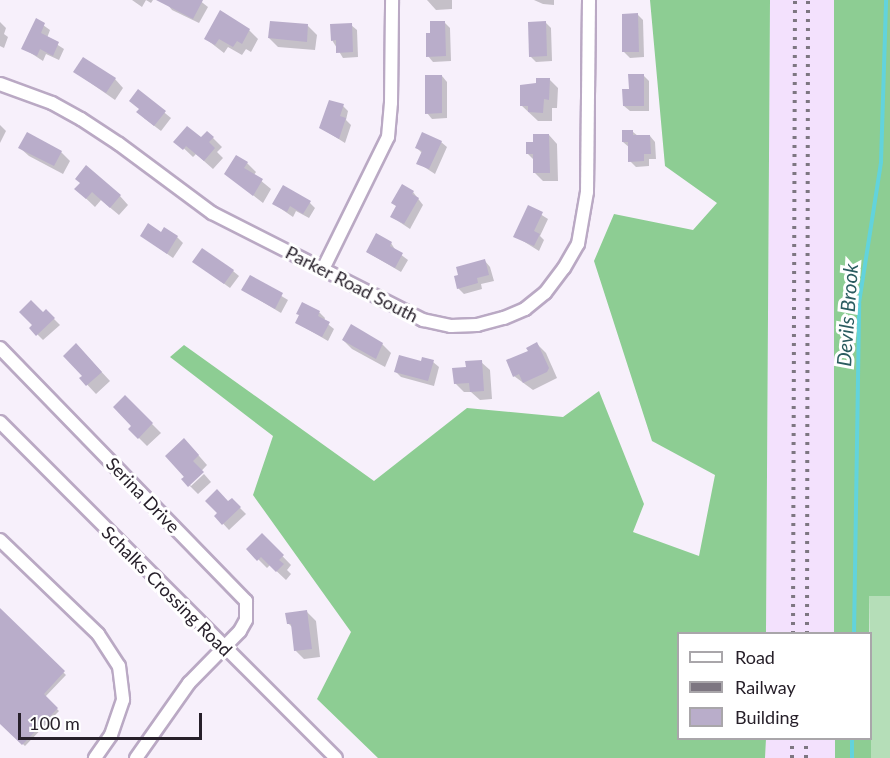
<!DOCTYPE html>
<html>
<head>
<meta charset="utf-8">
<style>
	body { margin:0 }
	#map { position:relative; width:890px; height:758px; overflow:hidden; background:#f7f0fb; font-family:Lato,sans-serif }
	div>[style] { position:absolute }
	.built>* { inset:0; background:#f3e1fd }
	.green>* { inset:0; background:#b5deb8 }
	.forest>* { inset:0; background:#8dcd93 }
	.shadow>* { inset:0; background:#0003 }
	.stream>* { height:4px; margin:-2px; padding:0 2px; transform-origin:2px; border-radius:2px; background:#62d3dc }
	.building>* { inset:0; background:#b9adca }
	.roads { filter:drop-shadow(2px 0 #baa9c4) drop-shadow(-2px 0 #baa9c4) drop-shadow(0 2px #baa9c4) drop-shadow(0 -2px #baa9c4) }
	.minor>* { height:12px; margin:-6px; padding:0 6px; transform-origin:6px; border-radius:6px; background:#fff }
	.rail>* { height:4px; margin-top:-2px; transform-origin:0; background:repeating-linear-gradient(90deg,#7d7681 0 3px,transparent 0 9px) }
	span { translate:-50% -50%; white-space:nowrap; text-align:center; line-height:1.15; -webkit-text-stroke:6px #fff; paint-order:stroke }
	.street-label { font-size:18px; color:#27202a }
	.water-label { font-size:20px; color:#2b5c60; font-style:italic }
	.legend { position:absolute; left:677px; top:632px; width:195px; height:108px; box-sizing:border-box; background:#fff; border:2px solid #a9a6aa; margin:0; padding:8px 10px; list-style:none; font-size:18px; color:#27202a }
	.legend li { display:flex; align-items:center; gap:12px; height:30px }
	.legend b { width:30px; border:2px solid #a9a6aa }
	.scale { position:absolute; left:18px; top:713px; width:184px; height:27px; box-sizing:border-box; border:3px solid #27202a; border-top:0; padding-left:8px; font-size:18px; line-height:21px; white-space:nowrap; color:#27202a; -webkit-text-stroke:4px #fff; paint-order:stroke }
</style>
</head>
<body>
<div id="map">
	<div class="built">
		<i style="clip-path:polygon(770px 0,834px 0,834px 633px,766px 633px)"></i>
		<i style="clip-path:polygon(766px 739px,835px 739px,835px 758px,765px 758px)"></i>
	</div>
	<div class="green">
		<i style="clip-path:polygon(869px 596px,890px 596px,890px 758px,871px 758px)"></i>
	</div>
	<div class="forest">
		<i style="clip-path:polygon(650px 0,770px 0,766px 633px,678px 634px,678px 738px,766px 739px,765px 758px,378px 758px,317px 699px,351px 632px,253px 495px,273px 436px,170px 357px,184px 345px,374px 481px,467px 408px,563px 417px,599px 391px,644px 504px,633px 532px,699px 556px,715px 475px,652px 441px,594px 261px,614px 214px,693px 230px,717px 203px,665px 166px)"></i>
		<i style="clip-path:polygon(834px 0,890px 0,890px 596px,869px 596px,869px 633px,834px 633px)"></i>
		<i style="clip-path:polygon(871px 735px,871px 758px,835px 758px,835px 739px,870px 738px)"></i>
	</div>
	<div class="shadow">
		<i style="clip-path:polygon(132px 0,153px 0,151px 3px,146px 0,142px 7px)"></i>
		<i style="clip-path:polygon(169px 0,199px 0,208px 7px,199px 23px,172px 10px,167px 4px)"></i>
		<i style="clip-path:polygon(427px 0,452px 0,452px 9px,436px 10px)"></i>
		<i style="clip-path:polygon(534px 0,554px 0,554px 5px,543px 4px)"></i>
		<i style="clip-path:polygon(638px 15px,643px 20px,644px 57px,630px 58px,624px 52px)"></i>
		<i style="clip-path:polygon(36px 20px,50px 30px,47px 38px,64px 49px,59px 60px,46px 54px,43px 61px,23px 48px)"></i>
		<i style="clip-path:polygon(0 22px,6px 28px,4px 34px,8px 37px,4px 48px,0 46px)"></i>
		<i style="clip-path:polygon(444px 22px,450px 28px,451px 61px,433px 62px,428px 56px,431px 35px)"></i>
		<i style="clip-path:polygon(546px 23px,551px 28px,552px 61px,536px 62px,530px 56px)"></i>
		<i style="clip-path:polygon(351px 25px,357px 30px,358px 57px,343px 58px,332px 40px)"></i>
		<i style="clip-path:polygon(308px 26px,317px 35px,315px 50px,278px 47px,269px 38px)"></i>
		<i style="clip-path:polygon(249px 30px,258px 39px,251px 52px,246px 49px,242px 55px,228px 47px,224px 53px,206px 39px)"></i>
		<i style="clip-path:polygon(75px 72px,115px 79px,123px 88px,115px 100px)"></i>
		<i style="clip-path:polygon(643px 75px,649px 81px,649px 111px,630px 111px,624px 106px,630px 91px)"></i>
		<i style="clip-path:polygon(442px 76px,447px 82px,447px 118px,432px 119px,427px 113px)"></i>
		<i style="clip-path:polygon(549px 79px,558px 88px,557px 108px,552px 108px,552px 121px,538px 121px,521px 105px,537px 84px)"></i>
		<i style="clip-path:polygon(138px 91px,171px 118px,161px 131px,144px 118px)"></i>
		<i style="clip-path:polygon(343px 106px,348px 111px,346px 120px,351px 125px,345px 143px,321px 128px)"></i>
		<i style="clip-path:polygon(0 125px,6px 131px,0 143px)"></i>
		<i style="clip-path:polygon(633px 132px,638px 136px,650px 136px,655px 142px,656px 159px,649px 159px,649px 166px,636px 167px,630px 161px,630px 148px,623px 142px)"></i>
		<i style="clip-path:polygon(549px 135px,557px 144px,558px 181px,543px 181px,534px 172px,534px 160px,527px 153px,534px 143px)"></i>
		<i style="clip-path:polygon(213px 138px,222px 147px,217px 152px,223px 158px,213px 169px,196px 154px,193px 157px,176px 141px)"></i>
		<i style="clip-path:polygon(441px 142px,447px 147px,435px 174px,418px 163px,423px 154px,417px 148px)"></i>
		<i style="clip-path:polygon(20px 148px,61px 152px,70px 161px,63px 174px,29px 156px)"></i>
		<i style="clip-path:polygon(247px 163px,256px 172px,254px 175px,271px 189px,263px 203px,226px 174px)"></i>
		<i style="clip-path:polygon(76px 189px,120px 196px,128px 205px,119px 215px,101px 200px,95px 207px)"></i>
		<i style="clip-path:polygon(413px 192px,423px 205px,410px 229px,392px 217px)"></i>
		<i style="clip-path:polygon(310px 203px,315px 208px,309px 218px,296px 211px,293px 217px,274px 204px)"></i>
		<i style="clip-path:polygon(529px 207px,548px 219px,540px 236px,544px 240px,539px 251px,515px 236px)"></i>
		<i style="clip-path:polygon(161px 234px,177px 237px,183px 243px,173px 258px,142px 236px)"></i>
		<i style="clip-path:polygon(391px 243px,396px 251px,408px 260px,401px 272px,367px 252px)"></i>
		<i style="clip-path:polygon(485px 261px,490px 267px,494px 281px,481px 284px,482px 289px,464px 294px,458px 288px)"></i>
		<i style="clip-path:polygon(194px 262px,233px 271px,239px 276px,230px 288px)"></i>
		<i style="clip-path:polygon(250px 277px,288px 300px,281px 313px,243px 290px)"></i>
		<i style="clip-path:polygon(302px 304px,320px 313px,325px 318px,324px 321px,334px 329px,328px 341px,297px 323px)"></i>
		<i style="clip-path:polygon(46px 311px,60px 325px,43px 340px,31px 328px)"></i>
		<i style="clip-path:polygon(343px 340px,382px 344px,391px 353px,385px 367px,352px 349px)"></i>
		<i style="clip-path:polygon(537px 344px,546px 353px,557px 378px,533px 390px,514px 376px)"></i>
		<i style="clip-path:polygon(85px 354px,110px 381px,96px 394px,81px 378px,84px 376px)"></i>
		<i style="clip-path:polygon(433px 362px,439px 367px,434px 386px,401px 377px,396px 372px)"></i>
		<i style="clip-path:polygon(481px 362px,490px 370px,492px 399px,480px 400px,471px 392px,464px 392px,455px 383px,467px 368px)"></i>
		<i style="clip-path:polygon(125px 397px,161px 433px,147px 446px,130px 429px,133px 426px)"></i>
		<i style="clip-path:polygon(193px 449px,207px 465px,189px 484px,191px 486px,204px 474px,211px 482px,198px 494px,183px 479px)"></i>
		<i style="clip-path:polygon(232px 500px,246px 514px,229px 530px,216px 516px)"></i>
		<i style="clip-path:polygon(262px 535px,291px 565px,287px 570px,291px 574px,286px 580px,270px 565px,267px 568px,248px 549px)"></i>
		<i style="clip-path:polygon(0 610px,66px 675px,45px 697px,59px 711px,25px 746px,0 722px)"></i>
		<i style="clip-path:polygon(307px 612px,316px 621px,320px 657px,304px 659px,295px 650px,293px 628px,288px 623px)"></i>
	</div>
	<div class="stream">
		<i style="left:854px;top:634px;width:331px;rotate:-89.1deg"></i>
		<i style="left:859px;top:303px;width:143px;rotate:-81.1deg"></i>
		<i style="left:881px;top:162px;width:162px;rotate:-88.2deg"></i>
		<i style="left:852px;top:758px;width:20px;rotate:-90deg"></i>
	</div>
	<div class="building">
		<i style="clip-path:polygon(156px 0,203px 0,193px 19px)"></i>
		<i style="clip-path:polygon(220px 10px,250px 29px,242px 44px,237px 41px,233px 47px,219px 39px,215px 45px,204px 39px)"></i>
		<i style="clip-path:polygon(638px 13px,639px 52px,622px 52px,622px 14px)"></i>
		<i style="clip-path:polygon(36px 18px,45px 23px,41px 33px,59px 42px,53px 56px,40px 49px,37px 56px,21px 49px)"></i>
		<i style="clip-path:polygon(270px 21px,308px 24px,307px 42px,268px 38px)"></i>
		<i style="clip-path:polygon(430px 21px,445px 21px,446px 56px,426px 57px,426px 33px,430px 33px)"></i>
		<i style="clip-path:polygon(546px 21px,547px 56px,529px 57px,528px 22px)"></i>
		<i style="clip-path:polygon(352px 23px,353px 52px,336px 53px,336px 40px,331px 41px,330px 24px)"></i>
		<i style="clip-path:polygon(83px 57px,116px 78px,106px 93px,73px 72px)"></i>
		<i style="clip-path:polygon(628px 74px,644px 74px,644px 106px,623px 106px,622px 89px,629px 89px)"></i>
		<i style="clip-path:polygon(425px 75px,442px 75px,442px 113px,425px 114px)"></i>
		<i style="clip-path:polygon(536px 78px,550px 78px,549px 100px,544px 99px,543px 113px,528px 112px,528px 106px,520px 106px,520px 85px,536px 83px)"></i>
		<i style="clip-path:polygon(138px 89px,166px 111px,154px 126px,136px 112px,139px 109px,129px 101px)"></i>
		<i style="clip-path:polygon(329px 100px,344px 104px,340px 116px,346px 118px,339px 139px,319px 128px)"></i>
		<i style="clip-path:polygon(187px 126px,201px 137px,207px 131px,214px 137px,209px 142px,215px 148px,204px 161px,186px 146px,183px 150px,173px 142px)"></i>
		<i style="clip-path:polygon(622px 130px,633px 130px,633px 135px,650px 135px,651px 154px,644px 154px,644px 161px,628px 162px,628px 142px,622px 142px)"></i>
		<i style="clip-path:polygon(27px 132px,62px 151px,54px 166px,18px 148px)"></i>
		<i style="clip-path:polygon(422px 132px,442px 141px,429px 169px,416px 164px,422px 151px,415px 148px)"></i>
		<i style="clip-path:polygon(533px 134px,549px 134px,550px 173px,533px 173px,533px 154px,526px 154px,526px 142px,533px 142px)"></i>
		<i style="clip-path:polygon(236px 155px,248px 162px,244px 168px,263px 179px,253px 196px,224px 174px)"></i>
		<i style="clip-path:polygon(86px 165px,121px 195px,110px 208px,92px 192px,86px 199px,74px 189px,80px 183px,75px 179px)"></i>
		<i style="clip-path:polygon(402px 184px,414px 191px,412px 194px,419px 198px,404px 224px,390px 217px,396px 206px,391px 203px)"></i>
		<i style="clip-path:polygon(283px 185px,311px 201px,303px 214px,290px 206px,287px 212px,272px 204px)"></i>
		<i style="clip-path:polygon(528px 205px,543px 212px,534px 231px,540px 234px,534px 246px,513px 237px)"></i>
		<i style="clip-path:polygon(148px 223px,161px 232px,164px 227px,178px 236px,167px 254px,140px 236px)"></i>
		<i style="clip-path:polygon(376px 233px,392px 242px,390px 246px,403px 253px,395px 268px,366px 252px)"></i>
		<i style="clip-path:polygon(202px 248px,234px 270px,224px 284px,192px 262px)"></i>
		<i style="clip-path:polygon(485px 259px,489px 275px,477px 278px,478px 283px,457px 289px,454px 276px,458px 275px,456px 267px)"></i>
		<i style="clip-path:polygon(250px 275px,283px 293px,275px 309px,241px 290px)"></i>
		<i style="clip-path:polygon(31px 300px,43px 312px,46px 309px,55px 318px,36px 336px,29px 328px,32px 325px,19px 312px)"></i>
		<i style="clip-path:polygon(302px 302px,320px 311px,318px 316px,330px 322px,322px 337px,295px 323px,299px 315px,296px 314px)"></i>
		<i style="clip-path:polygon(351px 324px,383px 343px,376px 359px,342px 340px)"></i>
		<i style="clip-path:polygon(537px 342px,549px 368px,547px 372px,523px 383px,519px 374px,513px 377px,506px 360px,528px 351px,526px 348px)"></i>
		<i style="clip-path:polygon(76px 343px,102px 372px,86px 386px,79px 378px,82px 376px,63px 356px)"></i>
		<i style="clip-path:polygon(399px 355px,421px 361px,422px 357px,434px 360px,428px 381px,394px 372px)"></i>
		<i style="clip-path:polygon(482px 360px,484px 391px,470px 392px,469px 383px,454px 384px,452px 368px,466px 367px,465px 361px)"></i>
		<i style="clip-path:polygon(125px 395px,153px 423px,138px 439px,128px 429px,131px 426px,113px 407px)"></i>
		<i style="clip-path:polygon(184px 438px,199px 455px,193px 461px,204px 472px,188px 487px,181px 479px,184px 477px,165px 456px)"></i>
		<i style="clip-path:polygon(217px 489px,228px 501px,232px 498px,241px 507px,222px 525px,214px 516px,217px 513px,205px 501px)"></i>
		<i style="clip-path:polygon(262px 533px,284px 555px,279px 560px,284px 564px,276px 572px,261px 557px,257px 561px,246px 549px)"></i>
		<i style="clip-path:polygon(0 608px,65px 671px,44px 694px,58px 708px,22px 745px,0 724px)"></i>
		<i style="clip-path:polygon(307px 610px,312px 649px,294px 651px,291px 624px,287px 624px,285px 613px)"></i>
	</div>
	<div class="roads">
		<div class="minor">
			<i style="left:0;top:84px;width:55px;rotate:20.1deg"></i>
			<i style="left:52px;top:103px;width:33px;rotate:29deg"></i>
			<i style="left:81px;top:119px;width:45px;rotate:33.3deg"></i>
			<i style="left:119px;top:144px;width:116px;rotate:36.6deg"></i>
			<i style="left:212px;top:213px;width:237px;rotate:26.9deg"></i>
			<i style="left:423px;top:320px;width:29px;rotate:12deg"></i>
			<i style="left:451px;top:326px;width:26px;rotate:-2deg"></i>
			<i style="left:477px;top:325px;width:28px;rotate:-15deg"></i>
			<i style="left:504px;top:318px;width:23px;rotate:-23deg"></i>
			<i style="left:525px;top:309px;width:26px;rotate:-39deg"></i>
			<i style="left:545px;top:293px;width:31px;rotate:-53deg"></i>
			<i style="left:564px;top:268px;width:28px;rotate:-60deg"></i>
			<i style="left:578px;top:244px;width:53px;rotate:-80.2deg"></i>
			<i style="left:587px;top:192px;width:192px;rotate:-89.4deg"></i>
			<i style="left:323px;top:269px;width:147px;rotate:-63.8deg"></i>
			<i style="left:388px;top:137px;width:34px;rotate:-85deg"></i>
			<i style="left:391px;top:103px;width:103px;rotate:-89.4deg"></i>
			<i style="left:0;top:348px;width:353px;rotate:45.8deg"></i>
			<i style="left:246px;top:601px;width:19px;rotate:90deg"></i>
			<i style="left:246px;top:620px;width:13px;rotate:119deg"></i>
			<i style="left:240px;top:631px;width:73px;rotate:134.4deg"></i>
			<i style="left:189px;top:683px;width:92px;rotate:125.2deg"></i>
			<i style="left:0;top:422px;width:475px;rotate:45deg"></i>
			<i style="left:0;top:540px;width:136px;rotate:43.8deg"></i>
			<i style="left:98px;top:634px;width:38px;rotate:57deg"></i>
			<i style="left:119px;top:666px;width:34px;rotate:83deg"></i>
			<i style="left:123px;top:700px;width:37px;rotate:109deg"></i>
			<i style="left:111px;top:735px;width:28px;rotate:125deg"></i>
		</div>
	</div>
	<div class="rail">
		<i style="left:793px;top:634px;width:634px;rotate:-89.82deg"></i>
		<i style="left:807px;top:634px;width:634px;rotate:-89.91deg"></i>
		<i style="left:792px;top:758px;width:20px;rotate:-90deg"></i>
		<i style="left:806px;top:758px;width:20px;rotate:-90deg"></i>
	</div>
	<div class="street-label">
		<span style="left:352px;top:284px;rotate:27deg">Parker Road South</span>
		<span style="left:143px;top:495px;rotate:46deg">Serina Drive</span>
		<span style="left:167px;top:591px;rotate:45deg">Schalks Crossing Road</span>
	</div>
	<div class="water-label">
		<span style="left:847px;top:315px;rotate:-86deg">Devils Brook</span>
	</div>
	<ul class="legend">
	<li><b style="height:8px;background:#fff"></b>Road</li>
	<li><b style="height:8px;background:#7d7681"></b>Railway</li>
	<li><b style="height:16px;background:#b9adca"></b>Building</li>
	</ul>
	<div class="scale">100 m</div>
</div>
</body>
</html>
